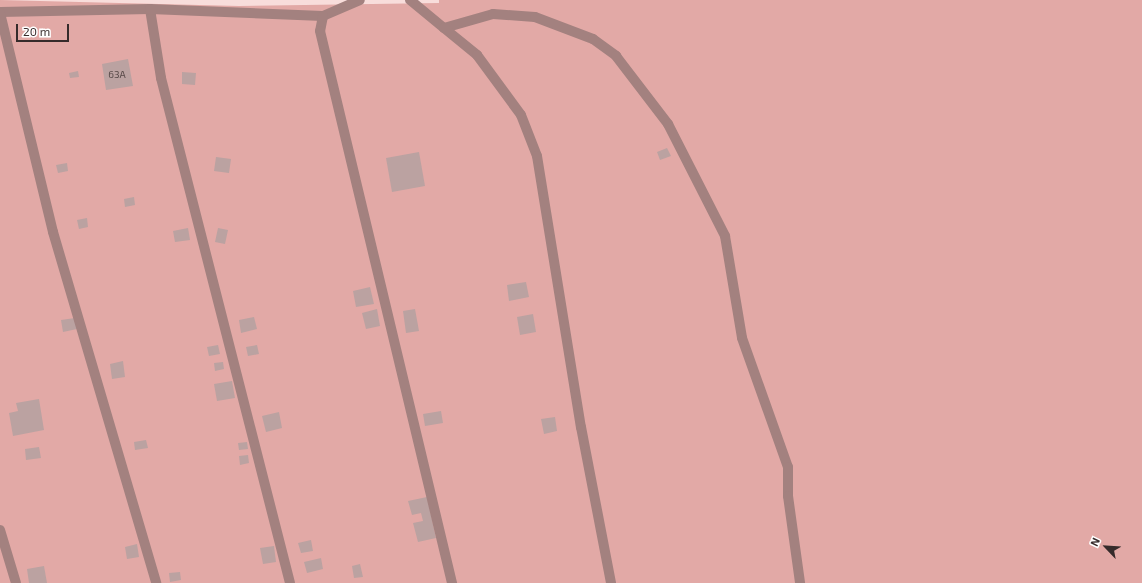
<!DOCTYPE html>
<html>
<head>
<meta charset="utf-8">
<style>
	body { margin:0 }
	#map { position:relative; width:1142px; height:583px; overflow:hidden; background:#f8dddb; font-family:"Exo 2",sans-serif }
	div>[style] { position:absolute }
	.green>* { inset:0; background:#e2a9a6 }
	.building>* { inset:0; background:#bba2a1 }
	.minor>* { height:10px; margin:-5px; padding:0 5px; transform-origin:5px; border-radius:5px; background:#a3817f }
	span { translate:-50% -50%; white-space:nowrap; text-align:center; line-height:1.15; -webkit-text-stroke:4px #fff; paint-order:stroke }
	.number-label { font-size:10px; color:#574948 }
	.number-label span { -webkit-text-stroke-width:0 }
	.north { position:absolute; left:1086px; top:527px; width:40px; height:40px; -webkit-text-stroke:3px #fff; paint-order:stroke; rotate:295deg; font-size:11px; font-weight:700; line-height:16px; text-align:center; color:#362b2b }
	.north::after { content:''; display:block; margin:auto; width:14px; height:18px; background:#362b2b; clip-path:polygon(50% 0,100% 100%,50% 72%,0 100%) }
	.scale { position:absolute; left:16px; top:24px; width:53px; height:18px; box-sizing:border-box; border:2px solid #362b2b; border-top:0; padding-left:5px; font-size:12px; line-height:14px; white-space:nowrap; color:#362b2b; -webkit-text-stroke:3px #fff; paint-order:stroke }
</style>
</head>
<body>
<div id="map">
	<div class="green">
		<i style="clip-path:polygon(0 0,239px 6px,439px 3px,439px 0,1142px 0,1142px 583px,0 583px)"></i>
	</div>
	<div class="building">
		<i style="clip-path:polygon(128px 59px,133px 86px,106px 90px,102px 64px)"></i>
		<i style="clip-path:polygon(78px 71px,79px 77px,70px 78px,69px 73px)"></i>
		<i style="clip-path:polygon(182px 72px,196px 73px,195px 85px,182px 84px)"></i>
		<i style="clip-path:polygon(667px 148px,671px 156px,660px 160px,657px 152px)"></i>
		<i style="clip-path:polygon(419px 152px,425px 186px,392px 192px,386px 158px)"></i>
		<i style="clip-path:polygon(216px 157px,231px 159px,229px 173px,214px 171px)"></i>
		<i style="clip-path:polygon(67px 163px,68px 171px,58px 173px,56px 165px)"></i>
		<i style="clip-path:polygon(134px 197px,135px 205px,125px 207px,124px 199px)"></i>
		<i style="clip-path:polygon(87px 218px,88px 227px,79px 229px,77px 220px)"></i>
		<i style="clip-path:polygon(188px 228px,190px 240px,175px 242px,173px 231px)"></i>
		<i style="clip-path:polygon(218px 228px,228px 230px,225px 244px,215px 242px)"></i>
		<i style="clip-path:polygon(526px 282px,529px 297px,509px 301px,507px 285px)"></i>
		<i style="clip-path:polygon(370px 287px,374px 304px,356px 307px,353px 291px)"></i>
		<i style="clip-path:polygon(377px 309px,380px 326px,366px 329px,362px 313px)"></i>
		<i style="clip-path:polygon(415px 309px,419px 331px,406px 333px,403px 311px)"></i>
		<i style="clip-path:polygon(533px 314px,536px 332px,520px 335px,517px 317px)"></i>
		<i style="clip-path:polygon(254px 317px,257px 329px,241px 333px,239px 320px)"></i>
		<i style="clip-path:polygon(75px 318px,77px 329px,63px 332px,61px 320px)"></i>
		<i style="clip-path:polygon(218px 345px,220px 354px,209px 356px,207px 347px)"></i>
		<i style="clip-path:polygon(257px 345px,259px 354px,248px 356px,246px 347px)"></i>
		<i style="clip-path:polygon(123px 361px,125px 377px,112px 379px,110px 364px)"></i>
		<i style="clip-path:polygon(223px 362px,224px 369px,215px 371px,214px 363px)"></i>
		<i style="clip-path:polygon(232px 381px,235px 398px,217px 401px,214px 384px)"></i>
		<i style="clip-path:polygon(39px 399px,44px 430px,13px 436px,9px 413px,18px 411px,16px 403px)"></i>
		<i style="clip-path:polygon(441px 411px,443px 423px,425px 426px,423px 414px)"></i>
		<i style="clip-path:polygon(279px 412px,282px 428px,266px 432px,262px 416px)"></i>
		<i style="clip-path:polygon(555px 417px,557px 431px,544px 434px,541px 419px)"></i>
		<i style="clip-path:polygon(146px 440px,148px 448px,135px 450px,134px 442px)"></i>
		<i style="clip-path:polygon(247px 442px,248px 449px,239px 450px,238px 443px)"></i>
		<i style="clip-path:polygon(39px 447px,41px 458px,26px 460px,25px 449px)"></i>
		<i style="clip-path:polygon(248px 455px,249px 463px,240px 465px,239px 456px)"></i>
		<i style="clip-path:polygon(427px 497px,436px 538px,418px 542px,413px 523px,423px 521px,421px 513px,412px 515px,408px 501px)"></i>
		<i style="clip-path:polygon(311px 540px,313px 551px,301px 553px,298px 543px)"></i>
		<i style="clip-path:polygon(137px 544px,139px 557px,127px 559px,125px 547px)"></i>
		<i style="clip-path:polygon(274px 546px,276px 562px,263px 564px,260px 548px)"></i>
		<i style="clip-path:polygon(321px 558px,323px 569px,307px 573px,304px 562px)"></i>
		<i style="clip-path:polygon(360px 564px,363px 577px,354px 578px,352px 566px)"></i>
		<i style="clip-path:polygon(44px 566px,47px 583px,29px 583px,27px 569px)"></i>
		<i style="clip-path:polygon(180px 572px,181px 580px,170px 582px,169px 573px)"></i>
	</div>
	<div class="minor">
		<i style="left:410px;top:0;width:44px;rotate:39.5deg"></i>
		<i style="left:444px;top:28px;width:51px;rotate:-15.9deg"></i>
		<i style="left:493px;top:14px;width:42px;rotate:4.1deg"></i>
		<i style="left:535px;top:17px;width:62px;rotate:20.8deg"></i>
		<i style="left:593px;top:39px;width:29px;rotate:36deg"></i>
		<i style="left:616px;top:56px;width:86px;rotate:52.6deg"></i>
		<i style="left:668px;top:124px;width:126px;rotate:63deg"></i>
		<i style="left:725px;top:236px;width:103px;rotate:80.5deg"></i>
		<i style="left:742px;top:338px;width:137px;rotate:70.4deg"></i>
		<i style="left:788px;top:467px;width:29px;rotate:90deg"></i>
		<i style="left:788px;top:496px;width:88px;rotate:82.1deg"></i>
		<i style="left:150px;top:9px;width:70px;rotate:80.9deg"></i>
		<i style="left:161px;top:78px;width:521px;rotate:75.67deg"></i>
		<i style="left:0;top:12px;width:150px;rotate:-1.1deg"></i>
		<i style="left:150px;top:9px;width:173px;rotate:2.3deg"></i>
		<i style="left:323px;top:16px;width:40px;rotate:-23.4deg"></i>
		<i style="left:0;top:13px;width:225px;rotate:76.4deg"></i>
		<i style="left:53px;top:232px;width:366px;rotate:73.6deg"></i>
		<i style="left:323px;top:16px;width:15px;rotate:101deg"></i>
		<i style="left:320px;top:31px;width:568px;rotate:76.55deg"></i>
		<i style="left:444px;top:28px;width:43px;rotate:39.3deg"></i>
		<i style="left:477px;top:55px;width:74px;rotate:53.7deg"></i>
		<i style="left:521px;top:115px;width:44px;rotate:68.7deg"></i>
		<i style="left:537px;top:156px;width:275px;rotate:80.8deg"></i>
		<i style="left:581px;top:427px;width:159px;rotate:79.1deg"></i>
		<i style="left:0;top:530px;width:55px;rotate:73.2deg"></i>
	</div>
	<div class="number-label">
		<span style="left:117px;top:75px">63А</span>
	</div>
	<div class="north">N</div>
	<div class="scale">20 m</div>
</div>
</body>
</html>
